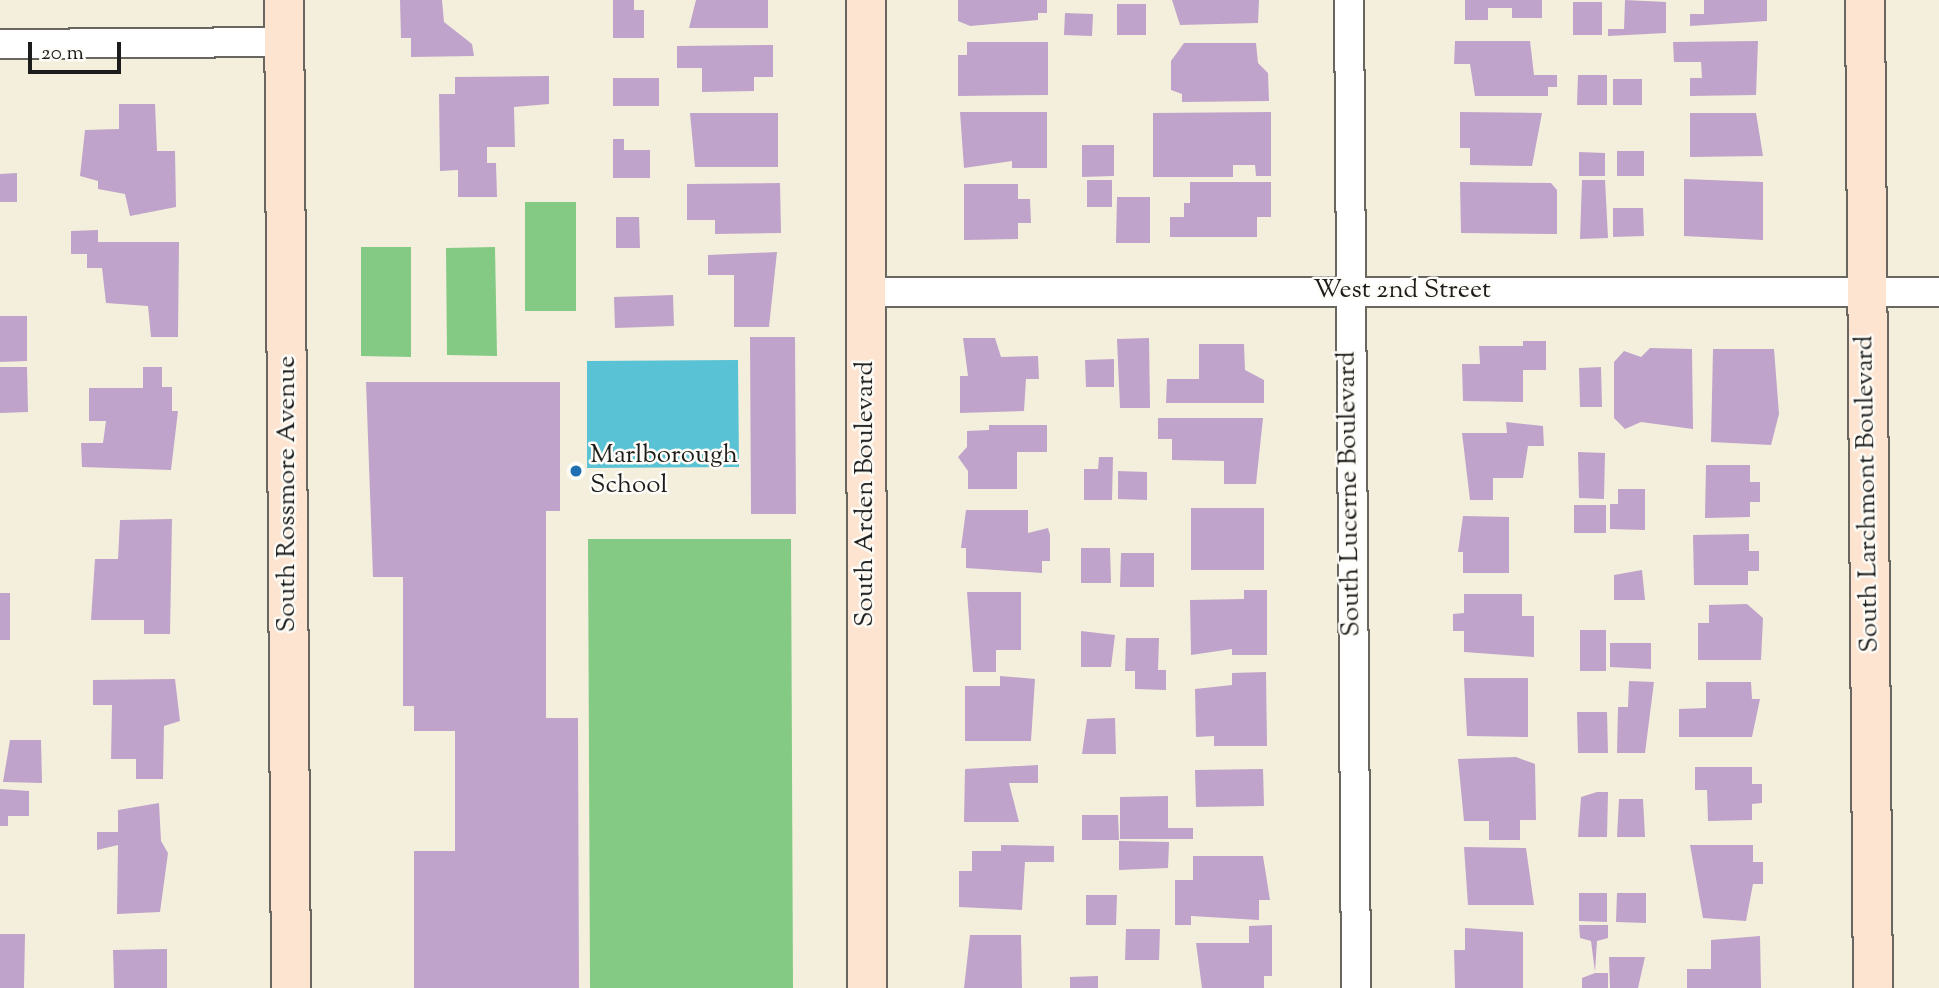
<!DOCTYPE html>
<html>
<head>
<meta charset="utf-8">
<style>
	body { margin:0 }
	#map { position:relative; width:1939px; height:988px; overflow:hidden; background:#f4efdc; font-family:"Sorts Mill Goudy",serif }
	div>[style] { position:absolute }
	.green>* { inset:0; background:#84ca85 }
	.water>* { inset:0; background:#59c2d4 }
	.building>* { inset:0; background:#bfa3ca }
	.roads { filter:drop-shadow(2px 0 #68665f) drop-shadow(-2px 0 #68665f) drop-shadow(0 2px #68665f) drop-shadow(0 -2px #68665f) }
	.street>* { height:28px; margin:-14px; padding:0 14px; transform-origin:14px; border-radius:14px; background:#fff }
	.secondary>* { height:38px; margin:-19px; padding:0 19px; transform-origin:19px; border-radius:19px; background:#fde4d1 }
	.dots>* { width:19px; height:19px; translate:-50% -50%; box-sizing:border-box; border:4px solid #fdfcf7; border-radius:50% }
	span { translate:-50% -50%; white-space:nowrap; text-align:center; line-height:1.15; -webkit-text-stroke:5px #fdfcf7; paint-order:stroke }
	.street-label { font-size:26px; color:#1c1c1c }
	.poi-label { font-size:26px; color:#1c1c1c }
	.left { translate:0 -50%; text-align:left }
	.scale { position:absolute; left:28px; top:42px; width:93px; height:32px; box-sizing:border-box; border:4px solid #1c1c1c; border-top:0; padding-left:9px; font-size:21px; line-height:24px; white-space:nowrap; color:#1c1c1c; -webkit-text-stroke:5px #fdfcf7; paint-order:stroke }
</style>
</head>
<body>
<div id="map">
	<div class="green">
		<i style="clip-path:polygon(525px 202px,576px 202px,576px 311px,525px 311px)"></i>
		<i style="clip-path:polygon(361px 247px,411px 247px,411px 357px,361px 356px)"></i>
		<i style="clip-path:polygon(495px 247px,497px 356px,447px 355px,446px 248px)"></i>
		<i style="clip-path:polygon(588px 539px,791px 539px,793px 988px,590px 988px)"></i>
	</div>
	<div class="water">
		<i style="clip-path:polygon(738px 360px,739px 467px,587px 468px,587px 361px)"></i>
	</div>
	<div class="building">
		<i style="clip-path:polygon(400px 0,442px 0,444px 22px,472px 44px,474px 56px,411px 57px,411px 38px,401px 38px)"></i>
		<i style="clip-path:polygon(613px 0,634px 0,634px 10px,644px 10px,644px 38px,613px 38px)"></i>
		<i style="clip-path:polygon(696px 0,768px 0,768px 28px,689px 28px)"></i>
		<i style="clip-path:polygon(958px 0,1047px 0,1047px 13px,1038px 13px,1038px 20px,970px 26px,958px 21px)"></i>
		<i style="clip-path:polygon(1172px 0,1259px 0,1258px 23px,1180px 25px)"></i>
		<i style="clip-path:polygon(1465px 0,1542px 0,1542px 18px,1512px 18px,1512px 8px,1488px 8px,1488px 20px,1465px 20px)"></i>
		<i style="clip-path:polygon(1625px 0,1666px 2px,1666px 33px,1608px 36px,1608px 29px,1624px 29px)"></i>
		<i style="clip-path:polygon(1704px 0,1767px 0,1767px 21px,1690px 26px,1690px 14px,1704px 14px)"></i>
		<i style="clip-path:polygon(1573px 2px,1602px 2px,1602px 35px,1573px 35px)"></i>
		<i style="clip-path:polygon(1117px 4px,1146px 4px,1146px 35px,1117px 35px)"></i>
		<i style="clip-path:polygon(1065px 13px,1093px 14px,1092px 36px,1064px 35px)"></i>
		<i style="clip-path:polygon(1455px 41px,1530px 41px,1534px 75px,1557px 75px,1557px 87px,1548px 87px,1548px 96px,1475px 96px,1470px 64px,1454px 64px)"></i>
		<i style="clip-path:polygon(1758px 41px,1756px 95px,1690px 96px,1690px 78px,1702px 78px,1701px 62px,1674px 62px,1673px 42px)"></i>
		<i style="clip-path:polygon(967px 42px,1048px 42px,1048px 95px,958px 96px,958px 55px,967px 55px)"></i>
		<i style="clip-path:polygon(1184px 43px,1256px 43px,1258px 63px,1268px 73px,1269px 101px,1182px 102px,1182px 94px,1171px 90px,1171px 61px)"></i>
		<i style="clip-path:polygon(773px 45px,773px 77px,754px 77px,754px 91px,702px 92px,702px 68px,677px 68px,677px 46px)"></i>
		<i style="clip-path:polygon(1578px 75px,1607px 75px,1607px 105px,1577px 105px)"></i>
		<i style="clip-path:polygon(549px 76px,549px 104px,514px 107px,515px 147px,487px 147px,487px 163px,496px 163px,497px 197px,458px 197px,458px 170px,440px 171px,439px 94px,455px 94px,455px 77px)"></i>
		<i style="clip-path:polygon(613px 78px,659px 78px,659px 106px,613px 106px)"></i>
		<i style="clip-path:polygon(1613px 79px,1642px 79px,1642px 105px,1613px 105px)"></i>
		<i style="clip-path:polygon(119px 104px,155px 104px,157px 151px,175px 151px,176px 207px,130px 216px,125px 194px,98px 189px,98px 181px,80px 176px,85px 130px,119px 129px)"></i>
		<i style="clip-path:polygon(960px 112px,1047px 112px,1047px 168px,1012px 168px,1012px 161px,964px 168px)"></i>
		<i style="clip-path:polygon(1271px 112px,1271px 176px,1256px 176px,1255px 165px,1233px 165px,1233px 177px,1153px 177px,1153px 113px)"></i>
		<i style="clip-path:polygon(1460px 112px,1542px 113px,1532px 166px,1470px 165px,1470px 148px,1460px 148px)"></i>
		<i style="clip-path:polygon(690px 113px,778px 113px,778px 167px,695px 167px)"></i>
		<i style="clip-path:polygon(1690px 113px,1756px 113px,1763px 156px,1690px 157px)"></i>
		<i style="clip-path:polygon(613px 139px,624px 139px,624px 150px,650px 150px,650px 178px,613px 178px)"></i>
		<i style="clip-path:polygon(1082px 145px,1114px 145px,1114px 176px,1082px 177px)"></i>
		<i style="clip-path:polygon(1617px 151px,1644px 151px,1644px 176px,1617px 176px)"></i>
		<i style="clip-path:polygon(1579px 152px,1605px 153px,1605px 176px,1579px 176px)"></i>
		<i style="clip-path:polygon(17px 173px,17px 202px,0 202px,0 174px)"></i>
		<i style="clip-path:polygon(1684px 179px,1763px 182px,1763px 240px,1684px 236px)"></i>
		<i style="clip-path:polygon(1087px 180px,1112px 180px,1112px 207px,1087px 207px)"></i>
		<i style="clip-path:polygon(1582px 180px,1605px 180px,1608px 238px,1580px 239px)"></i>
		<i style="clip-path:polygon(1190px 182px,1271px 182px,1271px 217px,1257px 217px,1257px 237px,1170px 237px,1170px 217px,1184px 217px,1184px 203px,1190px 203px)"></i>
		<i style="clip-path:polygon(1460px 182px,1551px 183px,1557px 190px,1557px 234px,1461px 233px)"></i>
		<i style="clip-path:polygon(780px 183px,781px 233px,715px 234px,715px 220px,687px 220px,687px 184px)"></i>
		<i style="clip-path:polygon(964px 184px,1018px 184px,1018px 199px,1030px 199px,1031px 223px,1018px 223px,1018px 239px,964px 240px)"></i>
		<i style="clip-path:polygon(1117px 197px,1150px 197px,1150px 243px,1116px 243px)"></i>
		<i style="clip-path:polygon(1613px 208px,1643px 208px,1644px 236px,1613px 237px)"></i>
		<i style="clip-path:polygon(616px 217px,639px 217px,640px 248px,616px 248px)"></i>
		<i style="clip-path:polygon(98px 230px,98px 242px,179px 242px,178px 337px,151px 337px,148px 306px,106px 303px,102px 268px,87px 268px,87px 254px,71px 254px,71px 231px)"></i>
		<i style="clip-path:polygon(777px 252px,769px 327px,734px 327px,734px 275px,708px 275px,708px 255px)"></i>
		<i style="clip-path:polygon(673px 295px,674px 326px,615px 328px,614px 297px)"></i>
		<i style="clip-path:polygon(0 316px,27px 316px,27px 361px,0 362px)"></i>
		<i style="clip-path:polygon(750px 337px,795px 337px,796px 514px,751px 514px)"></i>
		<i style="clip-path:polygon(963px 338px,995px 338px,1001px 357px,1038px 356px,1039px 379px,1026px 379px,1024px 411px,960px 413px,960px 376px,968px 376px)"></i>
		<i style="clip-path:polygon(1149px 338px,1150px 408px,1120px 408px,1117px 339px)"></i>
		<i style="clip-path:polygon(1523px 341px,1546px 341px,1546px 370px,1523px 370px,1523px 402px,1463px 401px,1462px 364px,1480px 364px,1479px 346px,1523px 346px)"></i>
		<i style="clip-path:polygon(1199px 344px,1244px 344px,1245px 370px,1264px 380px,1264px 403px,1166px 403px,1167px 379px,1199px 379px)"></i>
		<i style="clip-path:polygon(1650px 348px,1692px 349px,1693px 429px,1641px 422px,1625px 429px,1614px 418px,1614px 362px,1624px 351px,1641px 357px)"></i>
		<i style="clip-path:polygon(1713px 349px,1774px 349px,1779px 414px,1771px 445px,1711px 442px)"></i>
		<i style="clip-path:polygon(1114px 359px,1114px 387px,1086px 387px,1085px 360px)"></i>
		<i style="clip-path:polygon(0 367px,27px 367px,28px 412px,0 413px)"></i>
		<i style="clip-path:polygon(143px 367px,162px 367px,162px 387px,172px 387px,172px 411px,178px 411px,171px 470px,82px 467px,81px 443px,103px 443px,106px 421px,89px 421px,89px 388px,143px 388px)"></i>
		<i style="clip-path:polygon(1601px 367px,1602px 407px,1580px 407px,1579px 368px)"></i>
		<i style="clip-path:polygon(366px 382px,560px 382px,560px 511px,546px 511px,546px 718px,578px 718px,579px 988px,414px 988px,414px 851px,455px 851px,455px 731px,414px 731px,414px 706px,403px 706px,403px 577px,373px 577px)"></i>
		<i style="clip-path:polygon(1158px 418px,1263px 418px,1256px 484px,1224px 484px,1224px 461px,1172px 460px,1172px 439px,1158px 439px)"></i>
		<i style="clip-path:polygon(1506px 422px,1543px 426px,1544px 446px,1528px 446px,1523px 478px,1493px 478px,1493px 500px,1470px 500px,1462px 433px,1507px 433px)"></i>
		<i style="clip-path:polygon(989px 425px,1047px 425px,1047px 452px,1017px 452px,1017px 489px,968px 489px,968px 471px,958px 457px,967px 447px,967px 431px,989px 430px)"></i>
		<i style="clip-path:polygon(1578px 452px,1605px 453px,1604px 499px,1579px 498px)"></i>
		<i style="clip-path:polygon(1099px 457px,1113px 457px,1112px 500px,1084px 500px,1084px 469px,1098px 469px)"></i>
		<i style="clip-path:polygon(1706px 465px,1750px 465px,1750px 482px,1760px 482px,1760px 502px,1750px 502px,1750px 517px,1705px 518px)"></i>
		<i style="clip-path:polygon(1118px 471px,1147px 472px,1147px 500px,1118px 499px)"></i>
		<i style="clip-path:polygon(1618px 489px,1645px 489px,1645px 530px,1610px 529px,1610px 504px,1618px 504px)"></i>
		<i style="clip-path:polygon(1574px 505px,1606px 505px,1606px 533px,1574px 533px)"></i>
		<i style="clip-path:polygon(1191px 508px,1264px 508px,1264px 570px,1191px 570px)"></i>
		<i style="clip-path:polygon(966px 510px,1028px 510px,1028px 533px,1048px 528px,1050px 535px,1050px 561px,1042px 561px,1042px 573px,966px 568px,966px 548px,961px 548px)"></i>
		<i style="clip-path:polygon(1463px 516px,1509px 517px,1509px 573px,1463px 573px,1463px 552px,1458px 552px)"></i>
		<i style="clip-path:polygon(172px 519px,170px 634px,144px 634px,144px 620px,91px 620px,95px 559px,118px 559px,120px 520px)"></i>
		<i style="clip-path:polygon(1749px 534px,1749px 551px,1759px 551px,1759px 571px,1748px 571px,1748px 585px,1694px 585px,1693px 535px)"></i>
		<i style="clip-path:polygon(1081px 548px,1110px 548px,1111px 583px,1081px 583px)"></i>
		<i style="clip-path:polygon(1121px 553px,1154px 553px,1154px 587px,1120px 587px)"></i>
		<i style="clip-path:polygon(1642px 570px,1645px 600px,1614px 600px,1614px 575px)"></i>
		<i style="clip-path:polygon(1244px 590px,1267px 590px,1267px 655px,1232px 655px,1232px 649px,1191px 655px,1190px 600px,1244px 599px)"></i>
		<i style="clip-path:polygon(967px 592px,1021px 592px,1021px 650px,996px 650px,996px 672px,973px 672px)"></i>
		<i style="clip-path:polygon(0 593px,10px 593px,10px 640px,0 640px)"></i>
		<i style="clip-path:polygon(1464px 594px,1522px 594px,1522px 616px,1534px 616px,1534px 657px,1464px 652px,1464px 631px,1453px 631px,1453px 614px,1464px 613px)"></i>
		<i style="clip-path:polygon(1747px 604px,1763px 618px,1761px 660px,1698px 660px,1698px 623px,1709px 623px,1709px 605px)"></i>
		<i style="clip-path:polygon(1580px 630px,1606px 630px,1606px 671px,1580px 671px)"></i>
		<i style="clip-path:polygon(1081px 631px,1115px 635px,1111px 667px,1081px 667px)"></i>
		<i style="clip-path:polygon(1126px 638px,1159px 638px,1158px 670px,1166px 670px,1166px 690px,1135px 689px,1135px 671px,1125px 671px)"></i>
		<i style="clip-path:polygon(1610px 643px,1651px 643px,1651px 669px,1610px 667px)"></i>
		<i style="clip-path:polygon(1266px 672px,1267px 746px,1214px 746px,1214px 736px,1196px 737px,1195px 689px,1232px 685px,1232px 673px)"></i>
		<i style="clip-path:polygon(1000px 676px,1035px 679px,1031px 741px,965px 741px,965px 686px,1000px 686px)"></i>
		<i style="clip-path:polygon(1464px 678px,1528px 678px,1528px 737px,1467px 736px)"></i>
		<i style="clip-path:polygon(175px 679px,180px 721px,164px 726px,163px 779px,136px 779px,136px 759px,111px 759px,112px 705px,93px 705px,93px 680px)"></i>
		<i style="clip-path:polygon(1629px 681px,1654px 682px,1645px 753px,1617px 753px,1618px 707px,1628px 707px)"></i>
		<i style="clip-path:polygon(1706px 682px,1751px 682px,1752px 699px,1760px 699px,1752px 737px,1679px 737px,1679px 709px,1706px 708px)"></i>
		<i style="clip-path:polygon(1577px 712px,1607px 712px,1608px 753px,1578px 753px)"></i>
		<i style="clip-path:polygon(1115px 718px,1116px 754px,1082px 754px,1087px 719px)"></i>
		<i style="clip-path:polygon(10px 740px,41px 740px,42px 783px,3px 782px)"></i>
		<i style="clip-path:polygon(1516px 757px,1535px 764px,1536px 820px,1520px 820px,1520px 840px,1489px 840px,1489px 821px,1464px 821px,1458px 759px)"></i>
		<i style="clip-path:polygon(1038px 765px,1038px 783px,1009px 783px,1019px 822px,964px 822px,965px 769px)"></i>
		<i style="clip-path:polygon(1695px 767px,1752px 767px,1752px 784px,1762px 784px,1762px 803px,1752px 804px,1752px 820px,1708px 821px,1707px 790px,1695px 790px)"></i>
		<i style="clip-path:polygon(1263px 769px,1264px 806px,1196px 807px,1195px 770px)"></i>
		<i style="clip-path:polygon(0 789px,29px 791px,29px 816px,8px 816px,8px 826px,0 826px)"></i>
		<i style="clip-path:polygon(1597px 792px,1608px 792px,1607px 837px,1578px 837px,1581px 797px)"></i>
		<i style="clip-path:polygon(1168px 796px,1168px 828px,1193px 828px,1193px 839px,1120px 839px,1120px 797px)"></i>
		<i style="clip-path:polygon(1619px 799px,1643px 799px,1645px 837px,1617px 837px)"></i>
		<i style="clip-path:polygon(159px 803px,161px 841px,168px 853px,160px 912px,117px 914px,118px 845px,97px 850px,97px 832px,118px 832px,118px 810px)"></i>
		<i style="clip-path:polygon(1082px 815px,1118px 815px,1119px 840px,1082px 840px)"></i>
		<i style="clip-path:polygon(1119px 841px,1169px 842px,1168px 868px,1119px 870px)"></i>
		<i style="clip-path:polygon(1001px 845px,1054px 846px,1054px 862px,1025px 862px,1022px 910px,959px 907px,959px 871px,972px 871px,972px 851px,1001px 851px)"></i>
		<i style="clip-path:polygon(1690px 845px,1753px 845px,1753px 862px,1763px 862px,1763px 884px,1753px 884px,1746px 921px,1703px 918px)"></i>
		<i style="clip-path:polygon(1464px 847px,1526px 848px,1534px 905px,1468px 905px)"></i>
		<i style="clip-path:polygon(1193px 856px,1263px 856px,1270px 900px,1259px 900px,1259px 920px,1191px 916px,1191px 925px,1175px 925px,1175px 880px,1193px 880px)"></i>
		<i style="clip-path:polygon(1579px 893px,1607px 893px,1607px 922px,1579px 921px)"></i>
		<i style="clip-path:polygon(1617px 893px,1646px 893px,1646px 923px,1616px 922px)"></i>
		<i style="clip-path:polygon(1086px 895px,1117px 895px,1116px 925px,1086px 925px)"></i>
		<i style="clip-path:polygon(1272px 925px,1272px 976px,1264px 976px,1264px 988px,1202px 988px,1196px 943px,1249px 943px,1249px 926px)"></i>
		<i style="clip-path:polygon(1579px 925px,1608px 925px,1608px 938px,1597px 941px,1595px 972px,1591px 941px,1580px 938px)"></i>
		<i style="clip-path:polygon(1465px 928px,1523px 932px,1523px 988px,1455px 988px,1454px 950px,1465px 950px)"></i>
		<i style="clip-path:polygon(1126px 929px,1160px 929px,1159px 960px,1125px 960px)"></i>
		<i style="clip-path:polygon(0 934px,25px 934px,24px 988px,0 988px)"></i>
		<i style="clip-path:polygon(970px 935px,1021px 935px,1022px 988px,964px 988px)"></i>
		<i style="clip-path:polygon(1760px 936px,1761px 988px,1687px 988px,1687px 969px,1711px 969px,1711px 940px)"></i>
		<i style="clip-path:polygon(167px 949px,167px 988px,114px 988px,113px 950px)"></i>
		<i style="clip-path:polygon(1609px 957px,1645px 957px,1638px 988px,1610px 988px)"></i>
		<i style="clip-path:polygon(1595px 973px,1608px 973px,1608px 988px,1582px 988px,1582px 978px)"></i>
		<i style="clip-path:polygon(1098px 976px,1098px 988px,1070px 988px,1070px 977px)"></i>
	</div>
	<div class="roads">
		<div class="street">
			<i style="left:1349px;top:0;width:988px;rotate:89.59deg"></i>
			<i style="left:0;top:44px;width:285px;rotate:-0.4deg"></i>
			<i style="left:866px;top:292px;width:1073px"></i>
		</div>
		<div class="secondary">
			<i style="left:284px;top:0;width:988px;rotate:89.59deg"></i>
			<i style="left:866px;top:0;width:988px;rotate:89.94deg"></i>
			<i style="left:1865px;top:0;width:988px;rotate:89.54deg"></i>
		</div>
	</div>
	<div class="dots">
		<i style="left:576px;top:471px;background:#1f6fb2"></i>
	</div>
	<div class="street-label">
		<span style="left:1402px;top:291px">West 2nd Street</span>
		<span style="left:288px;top:494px;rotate:-90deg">South Rossmore Avenue</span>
		<span style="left:866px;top:494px;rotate:-90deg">South Arden Boulevard</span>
		<span style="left:1350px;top:494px;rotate:-91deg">South Lucerne Boulevard</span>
		<span style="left:1868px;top:494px;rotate:-91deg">South Larchmont Boulevard</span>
	</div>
	<div class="poi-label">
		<span class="left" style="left:590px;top:471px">Marlborough<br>School</span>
	</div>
	<div class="scale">20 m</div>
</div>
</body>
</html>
